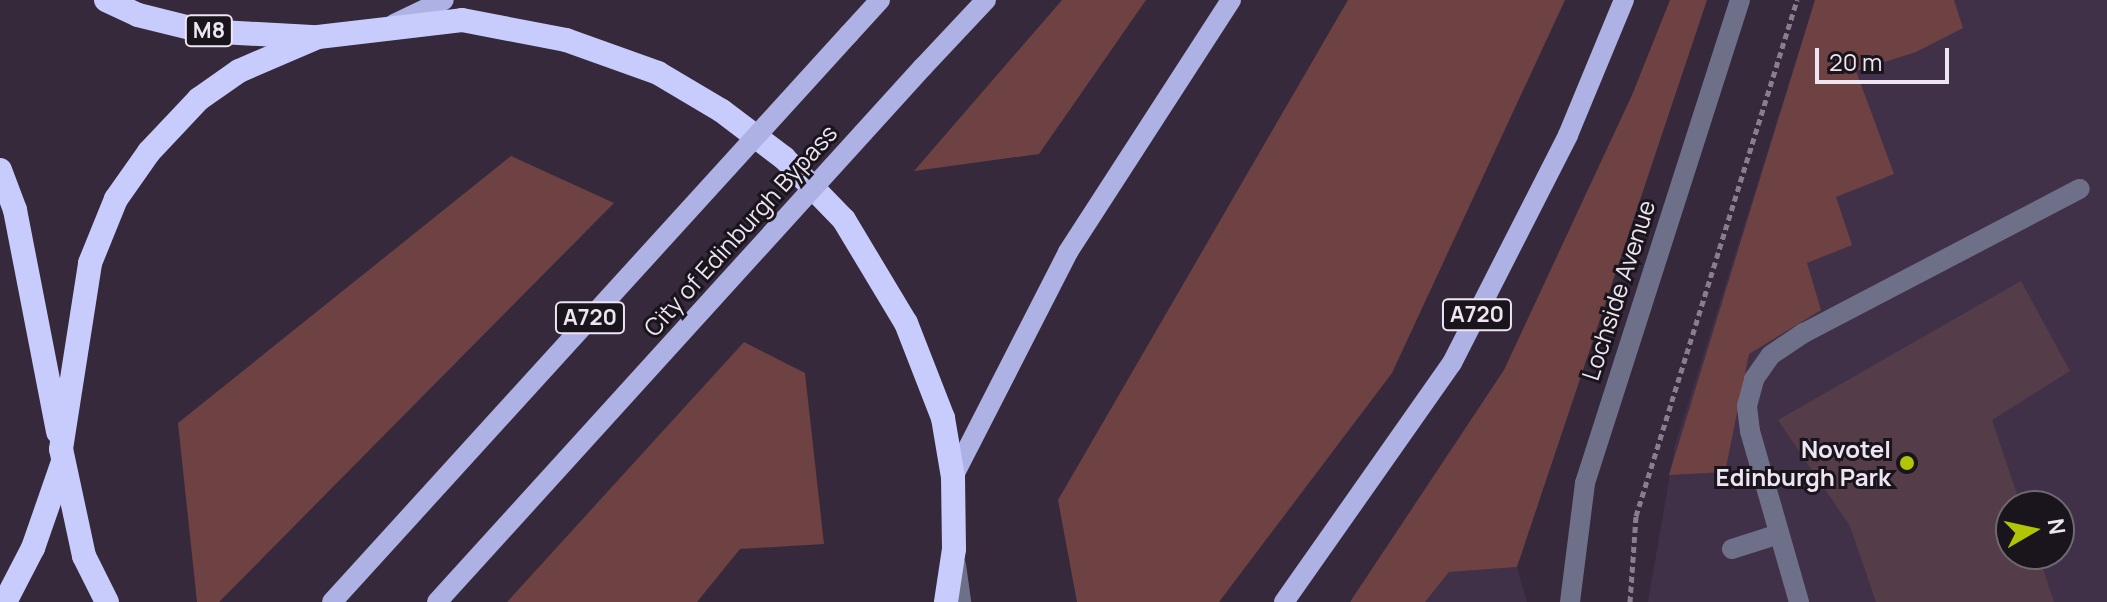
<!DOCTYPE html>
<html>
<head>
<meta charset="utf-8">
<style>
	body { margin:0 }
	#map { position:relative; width:2107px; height:602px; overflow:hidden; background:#35293b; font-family:Manrope,sans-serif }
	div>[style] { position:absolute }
	.built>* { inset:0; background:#413148 }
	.green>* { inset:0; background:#6e4243 }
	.building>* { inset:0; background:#543d49 }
	.path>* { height:5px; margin-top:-2.5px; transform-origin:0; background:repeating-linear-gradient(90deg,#897e8e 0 6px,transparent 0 10px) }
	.minor>* { height:20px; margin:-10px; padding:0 10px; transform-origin:10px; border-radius:10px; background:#6e7089 }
	.major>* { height:20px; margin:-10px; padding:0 10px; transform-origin:10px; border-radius:10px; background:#adb1e4 }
	.highway>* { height:24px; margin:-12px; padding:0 12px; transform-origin:12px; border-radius:12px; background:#c8ccfd }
	.major-bridge>* { height:20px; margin:-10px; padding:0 10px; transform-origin:10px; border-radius:10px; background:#adb1e4 }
	.dots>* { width:22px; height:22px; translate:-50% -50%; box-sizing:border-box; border:4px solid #1a141c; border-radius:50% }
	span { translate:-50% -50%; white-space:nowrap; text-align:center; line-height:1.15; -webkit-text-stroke:6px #1a141c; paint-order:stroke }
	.shield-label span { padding:2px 6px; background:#1a141c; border:2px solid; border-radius:6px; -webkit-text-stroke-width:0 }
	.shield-label { font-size:22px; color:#ede5f1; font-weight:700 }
	.street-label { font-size:24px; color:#ede5f1 }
	.poi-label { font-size:24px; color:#ede5f1; font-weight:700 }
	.right { translate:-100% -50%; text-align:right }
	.north { position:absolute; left:1995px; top:490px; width:80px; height:80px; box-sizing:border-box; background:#1a141c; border:2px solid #6e6871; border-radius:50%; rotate:81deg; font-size:22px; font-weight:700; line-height:32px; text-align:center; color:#ede5f1 }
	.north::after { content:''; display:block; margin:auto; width:28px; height:36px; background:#afc506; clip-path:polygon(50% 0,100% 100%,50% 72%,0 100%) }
	.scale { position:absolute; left:1815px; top:48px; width:134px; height:36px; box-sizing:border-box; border:4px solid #ede5f1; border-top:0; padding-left:10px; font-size:24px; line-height:28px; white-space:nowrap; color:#ede5f1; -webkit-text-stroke:6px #1a141c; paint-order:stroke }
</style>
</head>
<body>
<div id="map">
	<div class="built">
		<i style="clip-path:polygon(evenodd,1815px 0,2107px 0,2107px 602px,1648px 602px,1675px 445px,1815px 0,2011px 506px,2059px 506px,2059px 554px,2011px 554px,2011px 506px)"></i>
		<i style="clip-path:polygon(1517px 567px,1527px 602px,1425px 602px,1449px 572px)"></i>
	</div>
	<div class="green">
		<i style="clip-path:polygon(1062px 0,1146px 0,1039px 154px,914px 171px)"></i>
		<i style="clip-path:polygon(1348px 0,1565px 0,1392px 373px,1219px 602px,1077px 602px,1058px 500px)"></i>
		<i style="clip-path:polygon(1670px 0,1707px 0,1517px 567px,1449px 572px,1425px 602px,1350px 602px,1504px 370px,1632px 95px)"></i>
		<i style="clip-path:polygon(1815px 0,1954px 0,1963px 28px,1916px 52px,1856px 71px,1894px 174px,1836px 197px,1852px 245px,1807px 263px,1821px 310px,1749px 354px,1725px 472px,1669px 475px)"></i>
		<i style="clip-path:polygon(511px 156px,614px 203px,219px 602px,197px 602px,178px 423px)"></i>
		<i style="clip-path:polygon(744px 342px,805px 373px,824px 544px,740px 549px,697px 602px,507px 602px)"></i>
	</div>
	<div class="building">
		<i style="clip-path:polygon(2021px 281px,2070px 371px,1992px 420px,2021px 506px,2011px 506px,2011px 554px,2038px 554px,2054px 602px,1876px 602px,1850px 526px,1778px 420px)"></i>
	</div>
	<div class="path">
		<i style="left:1630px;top:602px;width:86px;rotate:-86deg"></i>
		<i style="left:1636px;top:516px;width:541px;rotate:-72.67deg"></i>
	</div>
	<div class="minor">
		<i style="left:1732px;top:549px;width:49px;rotate:-17.7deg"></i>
		<i style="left:956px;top:565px;width:37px;rotate:82deg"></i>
		<i style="left:1570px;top:602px;width:120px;rotate:-82.8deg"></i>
		<i style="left:1585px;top:483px;width:507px;rotate:-72.21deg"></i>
		<i style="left:1799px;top:602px;width:178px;rotate:-106deg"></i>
		<i style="left:1750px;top:431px;width:25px;rotate:-97deg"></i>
		<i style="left:1747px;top:406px;width:28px;rotate:-75deg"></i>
		<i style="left:1754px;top:379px;width:29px;rotate:-55deg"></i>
		<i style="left:1771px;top:355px;width:40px;rotate:-34deg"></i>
		<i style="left:1804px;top:333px;width:311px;rotate:-27.6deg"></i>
	</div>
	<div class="major">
		<i style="left:394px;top:24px;width:55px;rotate:-25.6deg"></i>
		<i style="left:849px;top:34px;width:46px;rotate:-47.6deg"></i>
		<i style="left:923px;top:67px;width:92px;rotate:-46.8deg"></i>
		<i style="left:953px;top:477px;width:253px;rotate:-62.9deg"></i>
		<i style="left:1068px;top:252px;width:300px;rotate:-57.1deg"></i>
		<i style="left:1284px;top:602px;width:292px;rotate:-54.9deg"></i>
		<i style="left:1452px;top:363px;width:256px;rotate:-63deg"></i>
		<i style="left:1568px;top:135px;width:146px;rotate:-67.5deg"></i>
	</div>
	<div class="highway">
		<i style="left:106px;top:0;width:35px;rotate:25deg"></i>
		<i style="left:138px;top:15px;width:66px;rotate:14deg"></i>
		<i style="left:202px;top:31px;width:110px;rotate:3.1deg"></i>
		<i style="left:0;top:170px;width:43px;rotate:69.4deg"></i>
		<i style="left:15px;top:210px;width:226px;rotate:79deg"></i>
		<i style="left:5px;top:602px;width:61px;rotate:-62.6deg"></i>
		<i style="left:33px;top:548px;width:91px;rotate:-70.8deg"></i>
		<i style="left:107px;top:602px;width:51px;rotate:-116.6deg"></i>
		<i style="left:84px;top:556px;width:109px;rotate:-102.1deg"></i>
		<i style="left:61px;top:449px;width:188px;rotate:-81.1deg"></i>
		<i style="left:90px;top:263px;width:69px;rotate:-67.9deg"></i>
		<i style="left:116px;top:199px;width:57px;rotate:-54.9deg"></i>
		<i style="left:149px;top:152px;width:73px;rotate:-46.7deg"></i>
		<i style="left:199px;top:99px;width:49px;rotate:-35deg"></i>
		<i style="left:239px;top:71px;width:86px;rotate:-23.3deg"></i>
		<i style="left:318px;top:37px;width:145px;rotate:-6.7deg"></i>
		<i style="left:462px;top:20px;width:106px;rotate:10.9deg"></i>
		<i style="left:566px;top:40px;width:98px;rotate:19.7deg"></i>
		<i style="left:658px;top:73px;width:74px;rotate:30.7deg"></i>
		<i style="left:722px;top:111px;width:78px;rotate:37.2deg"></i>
		<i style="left:784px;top:158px;width:86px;rotate:45.9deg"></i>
		<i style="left:844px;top:220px;width:120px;rotate:59deg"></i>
		<i style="left:906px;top:323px;width:102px;rotate:68.7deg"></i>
		<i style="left:943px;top:418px;width:60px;rotate:80.4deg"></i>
		<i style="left:953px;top:477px;width:72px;rotate:89.2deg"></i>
		<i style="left:954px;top:549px;width:54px;rotate:98.6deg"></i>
	</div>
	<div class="major-bridge">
		<i style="left:332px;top:602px;width:768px;rotate:-47.69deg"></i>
		<i style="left:437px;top:602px;width:723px;rotate:-47.75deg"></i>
	</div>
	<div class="dots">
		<i style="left:1907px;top:463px;background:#afc506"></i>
	</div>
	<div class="shield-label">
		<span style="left:209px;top:31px">M8</span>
		<span style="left:1477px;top:315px">A720</span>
		<span style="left:590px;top:318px">A720</span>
	</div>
	<div class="street-label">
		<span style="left:740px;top:230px;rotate:-48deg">City of Edinburgh Bypass</span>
		<span style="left:1618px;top:290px;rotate:-72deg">Lochside Avenue</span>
	</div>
	<div class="poi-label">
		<span class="right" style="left:1891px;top:463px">Novotel<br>Edinburgh Park</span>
	</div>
	<div class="north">N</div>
	<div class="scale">20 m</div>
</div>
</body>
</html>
